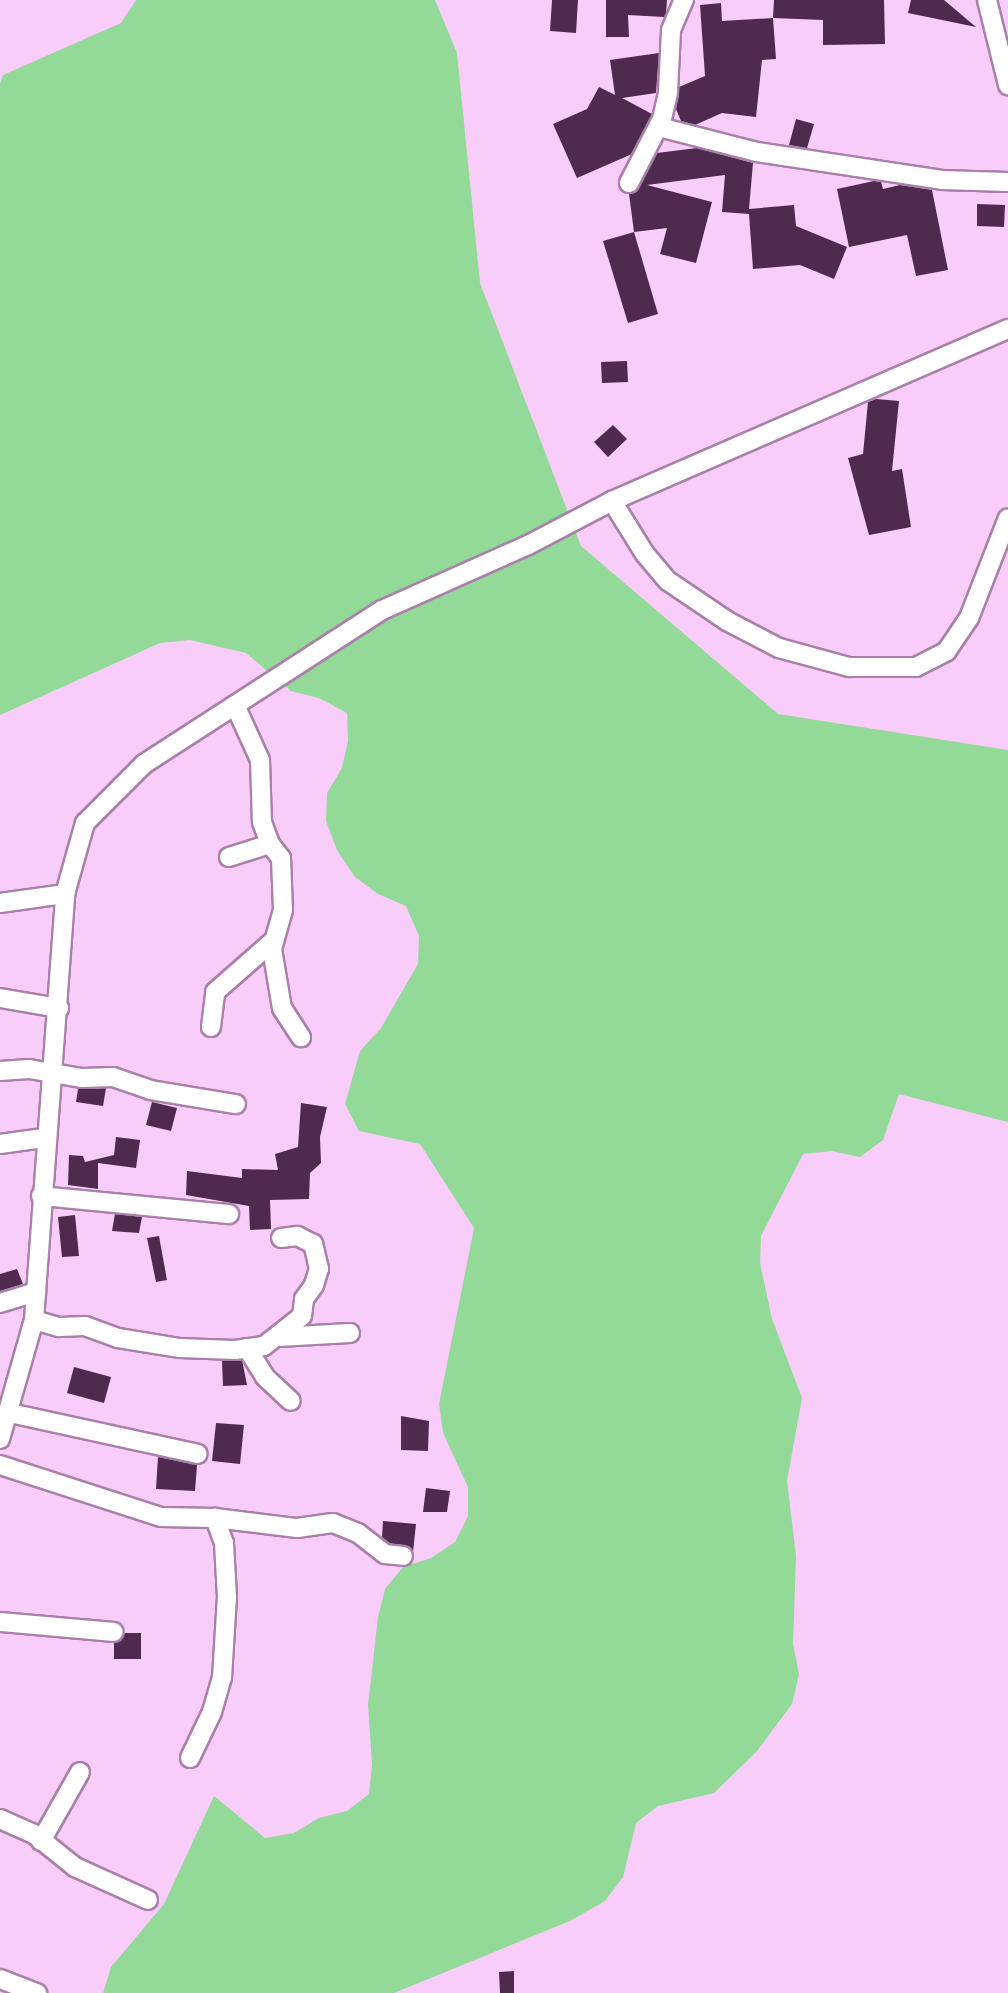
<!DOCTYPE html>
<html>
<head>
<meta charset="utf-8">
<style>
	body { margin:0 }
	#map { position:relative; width:1008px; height:1993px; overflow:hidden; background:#f9cdf9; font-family:Mulish,sans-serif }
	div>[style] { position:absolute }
	.green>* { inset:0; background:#93d998 }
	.building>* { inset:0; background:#4d2a4e }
	.roads { filter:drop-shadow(2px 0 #a880a9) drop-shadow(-2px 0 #a880a9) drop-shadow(0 2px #a880a9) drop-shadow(0 -2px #a880a9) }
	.street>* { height:18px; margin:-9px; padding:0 9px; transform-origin:9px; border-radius:9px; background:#fff }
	span { translate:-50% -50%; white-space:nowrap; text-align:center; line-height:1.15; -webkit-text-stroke:6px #fbe1fb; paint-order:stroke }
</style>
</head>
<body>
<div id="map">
	<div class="green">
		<i style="clip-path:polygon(136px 0,435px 0,457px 53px,480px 283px,581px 546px,778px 714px,1008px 750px,1008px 1122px,899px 1094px,883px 1140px,860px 1157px,832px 1151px,803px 1154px,761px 1236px,760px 1263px,772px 1319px,802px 1398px,787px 1481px,796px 1556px,793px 1644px,799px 1674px,792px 1704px,757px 1751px,714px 1793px,658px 1806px,636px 1823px,623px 1877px,605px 1901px,570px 1921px,394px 1993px,103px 1993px,111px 1967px,164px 1904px,214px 1796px,265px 1838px,294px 1833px,319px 1818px,347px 1811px,369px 1794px,372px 1765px,368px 1705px,378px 1617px,385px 1589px,403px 1567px,431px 1558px,455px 1542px,468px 1516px,468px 1487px,443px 1433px,439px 1404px,474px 1228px,420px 1144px,359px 1131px,345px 1104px,360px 1051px,381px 1028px,418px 964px,419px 936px,406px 906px,378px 894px,355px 877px,337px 850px,326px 821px,327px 793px,342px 768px,348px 741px,347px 713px,319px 698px,291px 691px,246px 653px,190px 640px,160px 643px,0 715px,0 84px,3px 75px,121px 23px)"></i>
	</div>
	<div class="building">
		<i style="clip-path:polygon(552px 0,578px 0,576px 33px,550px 31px)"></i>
		<i style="clip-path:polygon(606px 0,667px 0,666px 13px,664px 17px,628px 15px,629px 37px,606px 37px)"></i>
		<i style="clip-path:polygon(774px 0,884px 0,885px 44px,823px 45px,823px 20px,773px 18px)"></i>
		<i style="clip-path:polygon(911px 0,944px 0,976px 27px,908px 13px)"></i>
		<i style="clip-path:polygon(721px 3px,722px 21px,773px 18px,776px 59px,762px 60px,756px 117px,722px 113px,695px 125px,681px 121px,676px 109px,679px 87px,705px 76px,700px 5px)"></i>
		<i style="clip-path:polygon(659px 53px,656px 93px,622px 98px,652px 114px,632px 154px,577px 178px,553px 124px,587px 109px,599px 87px,615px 95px,610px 60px)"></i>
		<i style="clip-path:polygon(796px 119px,814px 124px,807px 148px,789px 145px)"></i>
		<i style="clip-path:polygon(697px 148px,753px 163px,749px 209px,794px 205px,796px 226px,847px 247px,834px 279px,800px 265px,753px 269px,749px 214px,722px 212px,725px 175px,647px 185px,712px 202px,696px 263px,660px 254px,667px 228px,634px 232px,629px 194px,639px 188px,657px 153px)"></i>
		<i style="clip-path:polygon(874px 181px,881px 182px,883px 189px,900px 185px,932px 190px,948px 270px,916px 276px,907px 235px,849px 247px,837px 189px)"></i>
		<i style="clip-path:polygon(977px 204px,1005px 205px,1004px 227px,977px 226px)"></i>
		<i style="clip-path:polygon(634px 232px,658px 314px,628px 323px,603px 241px)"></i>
		<i style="clip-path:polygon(627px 361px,628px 382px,602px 383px,601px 362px)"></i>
		<i style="clip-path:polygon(876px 399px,899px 401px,892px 471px,902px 469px,911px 527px,869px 535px,848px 458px,863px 454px,868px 402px)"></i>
		<i style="clip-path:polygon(613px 425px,627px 439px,608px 457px,594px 442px)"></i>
		<i style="clip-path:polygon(106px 1088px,103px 1106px,76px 1102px,78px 1089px)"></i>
		<i style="clip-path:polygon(152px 1102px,177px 1108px,171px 1131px,146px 1125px)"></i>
		<i style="clip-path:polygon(301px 1103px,327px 1107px,320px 1137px,321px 1163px,310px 1173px,309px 1199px,270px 1200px,271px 1229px,250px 1230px,249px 1206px,186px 1195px,187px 1171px,242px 1178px,242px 1169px,278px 1170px,275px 1154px,298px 1147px)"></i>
		<i style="clip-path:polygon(116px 1137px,140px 1140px,136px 1168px,98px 1163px,98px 1189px,68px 1185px,69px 1155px,83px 1156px,85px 1162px,114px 1155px)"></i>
		<i style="clip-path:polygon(115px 1214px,142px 1217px,139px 1233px,112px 1231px)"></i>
		<i style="clip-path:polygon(75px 1215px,79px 1256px,62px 1257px,58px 1217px)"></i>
		<i style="clip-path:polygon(159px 1236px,167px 1280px,156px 1282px,147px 1238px)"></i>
		<i style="clip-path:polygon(17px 1269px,23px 1284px,0 1291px,0 1274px)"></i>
		<i style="clip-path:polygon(242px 1360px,247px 1385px,223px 1386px,222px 1361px)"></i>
		<i style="clip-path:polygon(74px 1367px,111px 1377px,104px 1403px,67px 1393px)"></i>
		<i style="clip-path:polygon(401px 1416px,429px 1421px,428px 1451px,401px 1450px)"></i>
		<i style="clip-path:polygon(216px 1423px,244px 1425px,240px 1464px,212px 1461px)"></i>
		<i style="clip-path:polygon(158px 1457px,197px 1465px,195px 1491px,156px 1489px)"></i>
		<i style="clip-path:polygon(426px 1488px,450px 1491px,447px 1512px,423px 1512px)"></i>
		<i style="clip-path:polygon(383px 1521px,416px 1524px,413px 1552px,409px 1547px,389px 1543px,382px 1537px)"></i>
		<i style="clip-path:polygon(125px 1633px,141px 1633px,141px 1659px,114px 1659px,114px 1643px)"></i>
		<i style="clip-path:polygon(514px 1971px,514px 1993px,500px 1993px,499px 1972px)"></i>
	</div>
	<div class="roads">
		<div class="street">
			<i style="left:987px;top:0;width:88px;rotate:76.1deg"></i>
			<i style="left:659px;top:127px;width:101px;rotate:14.3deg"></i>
			<i style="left:757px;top:152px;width:187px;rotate:8.6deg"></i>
			<i style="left:942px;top:180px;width:66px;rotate:1.7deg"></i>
			<i style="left:629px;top:183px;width:72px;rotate:-62.7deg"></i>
			<i style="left:662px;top:119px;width:28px;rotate:-77deg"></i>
			<i style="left:668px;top:92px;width:62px;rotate:-87.2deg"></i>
			<i style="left:671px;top:30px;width:33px;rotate:-67deg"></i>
			<i style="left:612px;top:501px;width:62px;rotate:58.1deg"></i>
			<i style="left:645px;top:554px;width:35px;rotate:50deg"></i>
			<i style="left:668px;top:581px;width:71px;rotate:34.1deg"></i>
			<i style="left:727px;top:621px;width:59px;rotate:27.4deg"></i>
			<i style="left:779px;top:648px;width:73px;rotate:15.2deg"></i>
			<i style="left:849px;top:667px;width:67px"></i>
			<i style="left:916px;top:667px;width:34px;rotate:-27deg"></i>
			<i style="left:946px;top:652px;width:41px;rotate:-55.9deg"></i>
			<i style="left:969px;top:618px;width:107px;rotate:-68.7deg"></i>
			<i style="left:235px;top:705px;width:60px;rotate:65.6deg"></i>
			<i style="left:260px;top:760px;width:62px;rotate:88.2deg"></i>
			<i style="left:262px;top:822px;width:23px;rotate:70deg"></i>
			<i style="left:270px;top:844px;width:18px;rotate:52deg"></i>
			<i style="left:281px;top:858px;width:52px;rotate:87.8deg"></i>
			<i style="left:283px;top:910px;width:41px;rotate:105.8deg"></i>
			<i style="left:272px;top:949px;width:60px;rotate:80.4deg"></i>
			<i style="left:282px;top:1008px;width:35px;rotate:57deg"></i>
			<i style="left:229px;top:857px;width:43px;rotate:-17.6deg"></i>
			<i style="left:0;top:903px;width:66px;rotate:-7.9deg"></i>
			<i style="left:0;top:998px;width:60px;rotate:9.6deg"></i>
			<i style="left:211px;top:1027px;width:35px;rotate:-83deg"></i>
			<i style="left:215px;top:992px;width:77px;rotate:-41.3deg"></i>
			<i style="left:0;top:1071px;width:29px;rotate:-4deg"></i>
			<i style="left:29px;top:1069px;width:54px;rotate:9.6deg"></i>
			<i style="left:82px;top:1078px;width:31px;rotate:-2deg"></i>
			<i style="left:113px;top:1077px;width:40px;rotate:18.9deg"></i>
			<i style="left:151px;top:1090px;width:86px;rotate:9.4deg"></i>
			<i style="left:0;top:1144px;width:44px;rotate:-7.8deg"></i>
			<i style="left:41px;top:1196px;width:189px;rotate:5.5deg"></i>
			<i style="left:0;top:1303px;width:38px;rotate:-17deg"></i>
			<i style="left:34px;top:1320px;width:26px;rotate:16deg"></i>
			<i style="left:59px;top:1327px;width:26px;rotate:-2deg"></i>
			<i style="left:85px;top:1326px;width:35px;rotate:20deg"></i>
			<i style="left:118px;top:1338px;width:63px;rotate:9.2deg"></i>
			<i style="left:180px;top:1348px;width:55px;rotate:2.1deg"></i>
			<i style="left:235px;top:1350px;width:29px;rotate:-8deg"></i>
			<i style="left:264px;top:1346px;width:48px;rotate:-38.3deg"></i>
			<i style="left:302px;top:1316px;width:17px;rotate:-83deg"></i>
			<i style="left:304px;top:1299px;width:17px;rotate:-54deg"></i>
			<i style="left:314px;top:1285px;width:17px;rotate:-73deg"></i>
			<i style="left:319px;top:1269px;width:26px;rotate:-103deg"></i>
			<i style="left:313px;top:1244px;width:18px;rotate:-153deg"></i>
			<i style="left:297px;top:1236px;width:16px;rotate:173deg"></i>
			<i style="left:279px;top:1337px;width:71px;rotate:-3.2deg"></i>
			<i style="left:247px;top:1348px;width:34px;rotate:58deg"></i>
			<i style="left:265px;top:1377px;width:35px;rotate:43deg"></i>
			<i style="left:10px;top:1413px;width:192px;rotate:12.3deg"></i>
			<i style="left:0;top:1439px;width:124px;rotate:-74.1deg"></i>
			<i style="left:34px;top:1320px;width:427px;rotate:-85.8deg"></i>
			<i style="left:65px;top:894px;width:74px;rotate:-74.3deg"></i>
			<i style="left:85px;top:823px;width:83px;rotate:-45deg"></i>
			<i style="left:144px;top:764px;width:283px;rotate:-32.9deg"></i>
			<i style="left:382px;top:610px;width:160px;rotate:-24deg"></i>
			<i style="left:528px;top:545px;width:95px;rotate:-27.6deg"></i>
			<i style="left:612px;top:501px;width:432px;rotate:-23.5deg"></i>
			<i style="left:0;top:1465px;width:169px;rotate:17.9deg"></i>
			<i style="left:161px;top:1517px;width:54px;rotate:1.1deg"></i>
			<i style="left:215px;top:1518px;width:83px;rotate:7deg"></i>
			<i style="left:297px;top:1528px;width:36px;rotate:-8deg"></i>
			<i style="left:333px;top:1523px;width:27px;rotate:22deg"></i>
			<i style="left:358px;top:1533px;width:34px;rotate:38deg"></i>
			<i style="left:385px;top:1554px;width:18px;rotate:6deg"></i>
			<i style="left:0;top:1622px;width:114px;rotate:5deg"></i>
			<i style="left:190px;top:1758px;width:51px;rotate:-64.4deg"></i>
			<i style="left:212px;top:1712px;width:35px;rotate:-74deg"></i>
			<i style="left:222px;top:1678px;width:81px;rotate:-86.5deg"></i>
			<i style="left:227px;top:1597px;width:54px;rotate:-93.2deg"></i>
			<i style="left:224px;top:1543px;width:27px;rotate:-110deg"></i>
			<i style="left:0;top:1819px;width:37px;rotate:24deg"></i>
			<i style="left:34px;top:1834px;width:53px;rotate:38.8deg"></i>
			<i style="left:75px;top:1867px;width:80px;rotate:24.3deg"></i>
			<i style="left:41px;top:1841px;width:79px;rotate:-60.5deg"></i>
			<i style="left:0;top:1979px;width:40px;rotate:21deg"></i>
		</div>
	</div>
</div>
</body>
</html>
